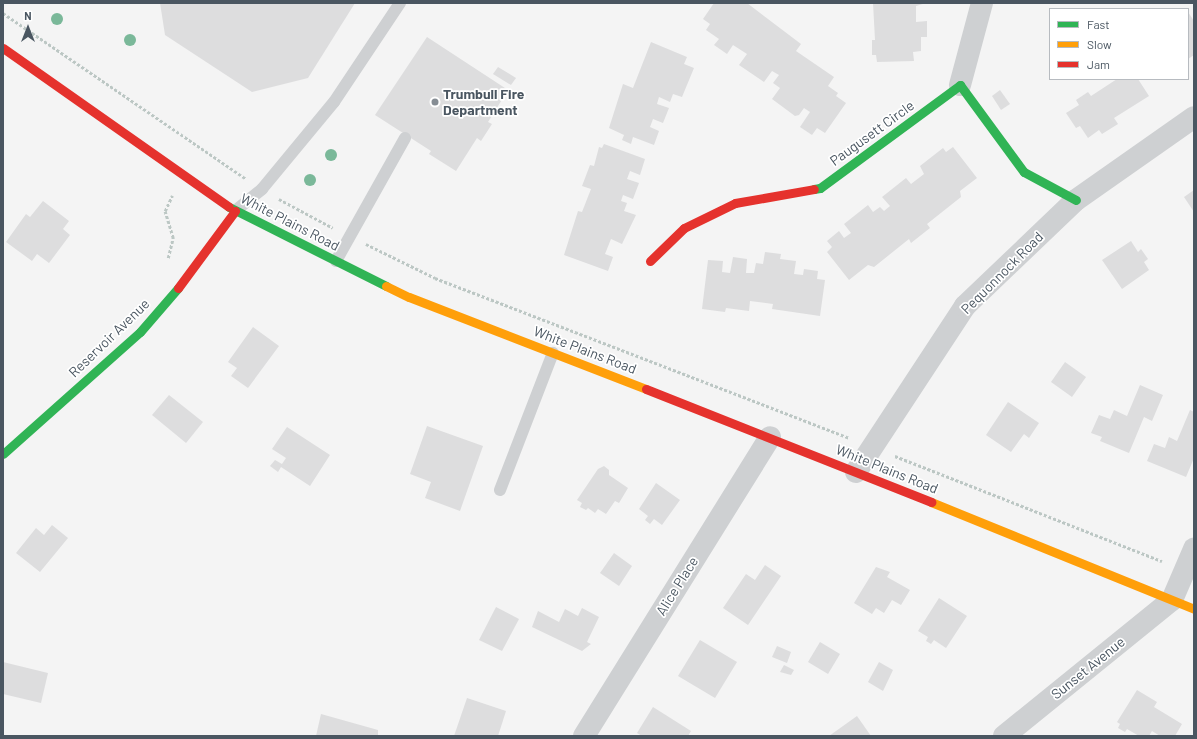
<!DOCTYPE html>
<html>
<head>
<meta charset="utf-8">
<style>
	body { margin:0 }
	#map { position:relative; width:1197px; height:739px; overflow:hidden; background:#f4f4f4; font-family:Barlow,sans-serif }
	div>[style] { position:absolute }
	.building>* { inset:0; background:#ddddde }
	.path>* { height:2.5px; margin-top:-1.25px; transform-origin:0; background:repeating-linear-gradient(90deg,#bcc7c4 0 3px,transparent 0 5px) }
	.lane>* { height:12px; margin:-6px; padding:0 6px; transform-origin:6px; border-radius:6px; background:#ced0d2 }
	.street>* { height:22px; margin:-11px; padding:0 11px; transform-origin:11px; border-radius:11px; background:#ced0d2 }
	.fast>* { height:9px; margin:-4.5px; padding:0 4.5px; transform-origin:4.5px; border-radius:4.5px; background:#30b455 }
	.slow>* { height:9px; margin:-4.5px; padding:0 4.5px; transform-origin:4.5px; border-radius:4.5px; background:#ff9f0a }
	.jam>* { height:9px; margin:-4.5px; padding:0 4.5px; transform-origin:4.5px; border-radius:4.5px; background:#e5322d }
	.trees>* { width:12px; height:12px; margin:-6px; border-radius:50%; background:#7ab899 }
	.dots>* { width:11px; height:11px; translate:-50% -50%; box-sizing:border-box; border:2px solid #fff; border-radius:50% }
	span { translate:-50% -50%; white-space:nowrap; text-align:center; line-height:1.15; -webkit-text-stroke:3.5px #fff; paint-order:stroke }
	.poi-label { font-size:14px; color:#4a5661; font-weight:700 }
	.left { translate:0 -50%; text-align:left }
	.street-label { font-size:14px; color:#4a5661 }
	.frame { position:absolute; inset:0; border:4px solid #4a5661; pointer-events:none }
	.legend { position:absolute; left:1049px; top:8px; width:140px; height:72px; box-sizing:border-box; background:#fff; border:1px solid #b7bbc0; margin:0; padding:5px 7px; list-style:none; font-size:12px; color:#4a5661 }
	.legend li { display:flex; align-items:center; gap:8px; height:20px }
	.legend b { width:20px; border:1px solid #b7bbc0 }
	.north { position:absolute; left:8px; top:8px; width:40px; height:40px; -webkit-text-stroke:3px #fff; paint-order:stroke; rotate:0deg; font-size:11px; font-weight:700; line-height:16px; text-align:center; color:#4a5661 }
	.north::after { content:''; display:block; margin:auto; width:14px; height:18px; background:#4a5661; clip-path:polygon(50% 0,100% 100%,50% 72%,0 100%) }
</style>
</head>
<body>
<div id="map">
	<div class="building">
		<i style="clip-path:polygon(160px 3px,355px 3px,308px 78px,252px 92px,165px 35px)"></i>
		<i style="clip-path:polygon(714px 3px,747px 3px,801px 44px,796px 51px,834px 77px,828px 86px,838px 93px,836px 96px,846px 103px,825px 133px,817px 128px,812px 135px,800px 127px,810px 112px,804px 108px,799px 115px,795px 116px,772px 99px,780px 88px,773px 83px,779px 75px,772px 71px,764px 82px,739px 65px,747px 54px,733px 45px,727px 54px,714px 45px,719px 39px,706px 30px,710px 24px,703px 19px)"></i>
		<i style="clip-path:polygon(873px 3px,926px 3px,916px 6px,916px 22px,927px 21px,927px 37px,921px 37px,921px 51px,913px 52px,914px 61px,877px 62px,876px 55px,872px 55px,872px 40px,875px 40px)"></i>
		<i style="clip-path:polygon(1188px 12px,1194px 21px,1194px 55px,1188px 59px)"></i>
		<i style="clip-path:polygon(427px 37px,508px 90px,488px 122px,492px 124px,481px 141px,477px 138px,456px 171px,429px 154px,431px 151px,375px 115px)"></i>
		<i style="clip-path:polygon(651px 42px,687px 57px,684px 64px,694px 68px,682px 97px,673px 94px,670px 102px,659px 97px,657px 104px,669px 108px,663px 123px,653px 119px,650px 127px,659px 131px,654px 145px,633px 137px,631px 144px,622px 140px,624px 135px,609px 128px,623px 84px,633px 88px)"></i>
		<i style="clip-path:polygon(498px 67px,516px 78px,511px 85px,493px 74px)"></i>
		<i style="clip-path:polygon(1117px 79px,1138px 79px,1149px 96px,1114px 118px,1118px 124px,1102px 134px,1099px 130px,1088px 138px,1080px 126px,1076px 128px,1066px 113px,1079px 105px,1076px 100px,1088px 92px,1091px 96px)"></i>
		<i style="clip-path:polygon(1000px 90px,1010px 104px,1001px 110px,992px 96px)"></i>
		<i style="clip-path:polygon(604px 144px,645px 159px,640px 175px,630px 171px,627px 179px,639px 183px,633px 199px,623px 195px,621px 201px,627px 203px,624px 211px,636px 215px,622px 244px,611px 239px,605px 254px,613px 257px,608px 271px,564px 255px,578px 211px,582px 212px,591px 189px,582px 186px,590px 165px,594px 166px,599px 147px,602px 148px)"></i>
		<i style="clip-path:polygon(953px 147px,977px 178px,960px 191px,961px 197px,927px 224px,930px 228px,911px 243px,909px 239px,874px 267px,868px 265px,849px 280px,827px 252px,832px 247px,827px 241px,839px 231px,844px 238px,851px 233px,844px 224px,868px 205px,873px 212px,880px 207px,884px 211px,890px 206px,882px 197px,906px 178px,911px 184px,924px 174px,920px 166px,943px 148px,946px 152px)"></i>
		<i style="clip-path:polygon(1194px 190px,1194px 212px,1184px 197px)"></i>
		<i style="clip-path:polygon(43px 201px,69px 221px,63px 229px,70px 235px,49px 263px,37px 254px,32px 261px,6px 242px,26px 214px,30px 217px)"></i>
		<i style="clip-path:polygon(1131px 241px,1138px 252px,1141px 249px,1148px 259px,1144px 262px,1149px 270px,1122px 289px,1102px 260px)"></i>
		<i style="clip-path:polygon(765px 252px,781px 254px,780px 259px,796px 261px,794px 274px,803px 275px,804px 269px,818px 271px,817px 279px,825px 280px,820px 316px,772px 309px,773px 304px,750px 301px,749px 311px,726px 308px,725px 312px,702px 309px,708px 260px,723px 261px,722px 272px,730px 273px,733px 257px,747px 259px,746px 273px,754px 273px,756px 263px,763px 264px)"></i>
		<i style="clip-path:polygon(253px 327px,279px 346px,248px 388px,231px 376px,237px 368px,228px 362px)"></i>
		<i style="clip-path:polygon(1065px 362px,1086px 377px,1072px 397px,1051px 382px)"></i>
		<i style="clip-path:polygon(1140px 385px,1163px 395px,1152px 421px,1144px 417px,1129px 453px,1100px 441px,1102px 437px,1091px 433px,1099px 415px,1110px 419px,1114px 410px,1127px 416px)"></i>
		<i style="clip-path:polygon(169px 395px,203px 422px,186px 443px,152px 415px)"></i>
		<i style="clip-path:polygon(1008px 402px,1039px 423px,1029px 438px,1024px 434px,1011px 452px,986px 435px)"></i>
		<i style="clip-path:polygon(1190px 410px,1194px 412px,1194px 458px,1186px 477px,1147px 461px,1154px 444px,1165px 448px,1169px 437px,1177px 441px)"></i>
		<i style="clip-path:polygon(427px 426px,483px 446px,460px 511px,425px 498px,431px 482px,410px 474px)"></i>
		<i style="clip-path:polygon(287px 427px,330px 455px,310px 486px,281px 467px,278px 472px,270px 466px,275px 460px,282px 464px,286px 458px,272px 449px)"></i>
		<i style="clip-path:polygon(604px 466px,609px 470px,609px 475px,628px 488px,619px 503px,615px 501px,606px 514px,598px 509px,595px 513px,588px 508px,586px 510px,580px 507px,582px 503px,577px 500px,598px 469px)"></i>
		<i style="clip-path:polygon(656px 483px,680px 500px,662px 525px,654px 519px,650px 524px,645px 520px,648px 516px,639px 509px)"></i>
		<i style="clip-path:polygon(52px 525px,68px 538px,40px 572px,16px 553px,36px 528px,44px 535px)"></i>
		<i style="clip-path:polygon(614px 553px,632px 566px,619px 586px,600px 573px)"></i>
		<i style="clip-path:polygon(765px 565px,781px 576px,748px 625px,723px 608px,746px 574px,755px 580px)"></i>
		<i style="clip-path:polygon(876px 567px,890px 572px,887px 577px,910px 590px,901px 605px,892px 600px,884px 613px,876px 608px,872px 614px,854px 603px)"></i>
		<i style="clip-path:polygon(939px 598px,967px 616px,946px 648px,934px 640px,931px 644px,926px 641px,928px 637px,918px 631px)"></i>
		<i style="clip-path:polygon(496px 607px,519px 619px,502px 651px,479px 640px)"></i>
		<i style="clip-path:polygon(582px 608px,599px 617px,587px 642px,591px 644px,582px 651px,532px 627px,538px 611px,559px 622px,565px 609px,578px 616px)"></i>
		<i style="clip-path:polygon(700px 640px,737px 662px,715px 698px,678px 676px)"></i>
		<i style="clip-path:polygon(820px 642px,840px 654px,828px 674px,808px 662px)"></i>
		<i style="clip-path:polygon(777px 646px,791px 652px,787px 663px,772px 657px)"></i>
		<i style="clip-path:polygon(3px 662px,48px 673px,41px 703px,3px 694px)"></i>
		<i style="clip-path:polygon(879px 662px,893px 670px,883px 691px,868px 682px)"></i>
		<i style="clip-path:polygon(784px 665px,794px 670px,791px 675px,780px 672px)"></i>
		<i style="clip-path:polygon(1137px 690px,1157px 702px,1154px 707px,1182px 724px,1175px 736px,1160px 736px,1152px 731px,1149px 736px,1139px 736px,1127px 729px,1125px 732px,1118px 728px,1120px 724px,1117px 722px)"></i>
		<i style="clip-path:polygon(467px 698px,506px 711px,498px 736px,454px 736px)"></i>
		<i style="clip-path:polygon(653px 707px,691px 731px,688px 736px,642px 736px,637px 733px)"></i>
		<i style="clip-path:polygon(321px 714px,378px 730px,378px 736px,316px 736px)"></i>
		<i style="clip-path:polygon(857px 716px,871px 736px,829px 736px)"></i>
	</div>
	<div class="path">
		<i style="left:3px;top:13px;width:294px;rotate:34.3deg"></i>
		<i style="left:279px;top:199px;width:61px;rotate:28.2deg"></i>
		<i style="left:366px;top:244px;width:77px;rotate:26.2deg"></i>
		<i style="left:435px;top:278px;width:444px;rotate:21.1deg"></i>
		<i style="left:168px;top:258px;width:21px;rotate:-76deg"></i>
		<i style="left:173px;top:238px;width:28px;rotate:-107deg"></i>
		<i style="left:165px;top:211px;width:17px;rotate:-65deg"></i>
		<i style="left:895px;top:456px;width:287px;rotate:21.5deg"></i>
	</div>
	<div class="lane">
		<i style="left:235px;top:211px;width:35px;rotate:-39deg"></i>
		<i style="left:262px;top:189px;width:113px;rotate:-50.4deg"></i>
		<i style="left:334px;top:102px;width:119px;rotate:-56.3deg"></i>
		<i style="left:336px;top:261px;width:141px;rotate:-60.7deg"></i>
		<i style="left:500px;top:490px;width:147px;rotate:-68.9deg"></i>
	</div>
	<div class="street">
		<i style="left:960px;top:85px;width:85px;rotate:-75deg"></i>
		<i style="left:856px;top:472px;width:199px;rotate:-56.7deg"></i>
		<i style="left:965px;top:306px;width:153px;rotate:-43.7deg"></i>
		<i style="left:1076px;top:200px;width:144px;rotate:-35.1deg"></i>
		<i style="left:584px;top:736px;width:352px;rotate:-58.1deg"></i>
		<i style="left:1004px;top:736px;width:216px;rotate:-39deg"></i>
		<i style="left:1172px;top:600px;width:56px;rotate:-66.7deg"></i>
	</div>
	<div class="fast">
		<i style="left:814px;top:189px;width:6px;rotate:-9deg"></i>
		<i style="left:820px;top:188px;width:174px;rotate:-36.3deg"></i>
		<i style="left:960px;top:85px;width:108px;rotate:53.7deg"></i>
		<i style="left:1024px;top:172px;width:59px;rotate:28.3deg"></i>
		<i style="left:229px;top:207px;width:176px;rotate:26.7deg"></i>
		<i style="left:3px;top:454px;width:183px;rotate:-41.7deg"></i>
		<i style="left:140px;top:332px;width:58px;rotate:-49.2deg"></i>
	</div>
	<div class="slow">
		<i style="left:386px;top:286px;width:25px;rotate:26deg"></i>
		<i style="left:409px;top:297px;width:254px;rotate:21.2deg"></i>
		<i style="left:931px;top:502px;width:284px;rotate:22.1deg"></i>
	</div>
	<div class="jam">
		<i style="left:3px;top:48px;width:276px;rotate:35.1deg"></i>
		<i style="left:650px;top:261px;width:47px;rotate:-44.1deg"></i>
		<i style="left:684px;top:228px;width:57px;rotate:-26.1deg"></i>
		<i style="left:735px;top:203px;width:80px;rotate:-10deg"></i>
		<i style="left:178px;top:288px;width:96px;rotate:-53.5deg"></i>
		<i style="left:646px;top:389px;width:307px;rotate:21.6deg"></i>
	</div>
	<div class="trees">
		<i style="left:57px;top:19px"></i>
		<i style="left:130px;top:40px"></i>
		<i style="left:331px;top:155px"></i>
		<i style="left:310px;top:180px"></i>
	</div>
	<div class="dots">
		<i style="left:435px;top:102px;background:#868d94"></i>
	</div>
	<div class="poi-label">
		<span class="left" style="left:443px;top:102px">Trumbull Fire<br>Department</span>
	</div>
	<div class="street-label">
		<span style="left:872px;top:133px;rotate:-36deg">Paugusett Circle</span>
		<span style="left:290px;top:222px;rotate:27deg">White Plains Road</span>
		<span style="left:1002px;top:273px;rotate:-45deg">Pequonnock Road</span>
		<span style="left:109px;top:338px;rotate:-44deg">Reservoir Avenue</span>
		<span style="left:585px;top:350px;rotate:21deg">White Plains Road</span>
		<span style="left:887px;top:469px;rotate:22deg">White Plains Road</span>
		<span style="left:677px;top:586px;rotate:-58deg">Alice Place</span>
		<span style="left:1088px;top:668px;rotate:-39deg">Sunset Avenue</span>
	</div>
	<div class="frame"></div>
	<ul class="legend">
	<li><b style="height:5px;background:#30b455"></b>Fast</li>
	<li><b style="height:5px;background:#ff9f0a"></b>Slow</li>
	<li><b style="height:5px;background:#e5322d"></b>Jam</li>
	</ul>
	<div class="north">N</div>
</div>
</body>
</html>
